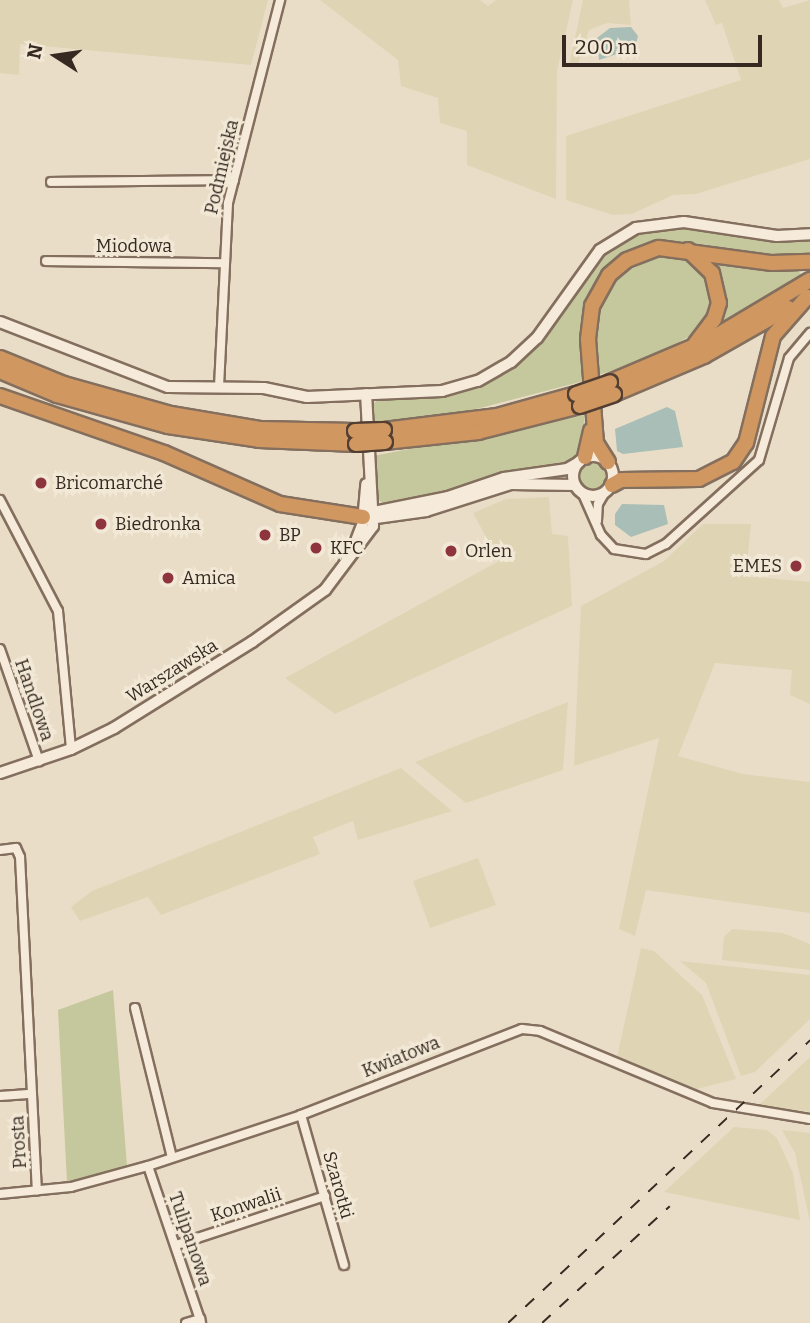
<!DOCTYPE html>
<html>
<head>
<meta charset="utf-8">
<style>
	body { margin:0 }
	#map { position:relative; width:810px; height:1323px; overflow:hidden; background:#eaddc7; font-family:Bitter,serif }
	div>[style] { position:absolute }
	.farmland>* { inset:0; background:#dfd5b5 }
	.green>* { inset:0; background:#c5c79c }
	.round { border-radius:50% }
	.water>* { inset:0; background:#a8beb6 }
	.roads { filter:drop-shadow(2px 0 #846f5e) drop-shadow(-2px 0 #846f5e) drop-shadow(0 2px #846f5e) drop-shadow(0 -2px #846f5e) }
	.street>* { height:8px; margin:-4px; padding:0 4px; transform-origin:4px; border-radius:4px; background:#f6ebda }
	.secondary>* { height:10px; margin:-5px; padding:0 5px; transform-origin:5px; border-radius:5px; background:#f6ebda }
	.secondary>.ring { margin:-5px; padding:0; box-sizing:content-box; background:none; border:10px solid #f6ebda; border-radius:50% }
	.highway>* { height:14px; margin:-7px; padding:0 7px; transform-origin:7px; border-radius:7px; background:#d09761 }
	.rail>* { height:2px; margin-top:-1px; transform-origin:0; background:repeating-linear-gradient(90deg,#362921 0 12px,transparent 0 24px) }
	.bridges { filter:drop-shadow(2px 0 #523f32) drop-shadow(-2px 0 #523f32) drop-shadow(0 2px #523f32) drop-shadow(0 -2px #523f32) }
	.highway-bridge>* { height:14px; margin:-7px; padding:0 7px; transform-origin:7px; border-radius:7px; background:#d09761 }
	.dots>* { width:19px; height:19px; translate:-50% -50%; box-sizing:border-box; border:4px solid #f2e8d6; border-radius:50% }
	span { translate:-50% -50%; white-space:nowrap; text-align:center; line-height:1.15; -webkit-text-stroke:6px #f2e8d6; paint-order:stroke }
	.street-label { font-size:18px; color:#362921 }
	.poi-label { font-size:18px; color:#362921 }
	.left { translate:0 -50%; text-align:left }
	.right { translate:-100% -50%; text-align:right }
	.north { position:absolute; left:21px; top:21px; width:70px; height:70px; -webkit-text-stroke:5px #f2e8d6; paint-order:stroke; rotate:282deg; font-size:19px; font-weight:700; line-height:28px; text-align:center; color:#362921 }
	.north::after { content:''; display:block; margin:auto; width:24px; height:32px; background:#362921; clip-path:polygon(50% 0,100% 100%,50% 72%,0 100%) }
	.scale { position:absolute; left:562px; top:35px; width:200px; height:32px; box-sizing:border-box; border:4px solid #362921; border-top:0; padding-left:9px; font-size:21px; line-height:24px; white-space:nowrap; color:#362921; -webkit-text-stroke:5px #f2e8d6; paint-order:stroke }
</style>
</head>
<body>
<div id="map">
	<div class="farmland">
		<i style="clip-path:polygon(0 0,268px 0,251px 65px,20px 44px,19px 75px,0 73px)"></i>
		<i style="clip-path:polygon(320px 0,480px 0,488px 6px,496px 0,573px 0,557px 71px,556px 199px,467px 165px,467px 131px,440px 123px,438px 98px,401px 86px,398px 60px)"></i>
		<i style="clip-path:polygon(583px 0,629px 0,631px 25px,607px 23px,589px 30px,578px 64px,569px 66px)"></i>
		<i style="clip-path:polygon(705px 0,779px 0,783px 8px,810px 0,810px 159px,696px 194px,673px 195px,632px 214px,613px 215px,566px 200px,566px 136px,741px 80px,722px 23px,716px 25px)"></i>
		<i style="clip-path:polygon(549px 497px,552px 534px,568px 536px,572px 606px,335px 714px,285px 678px,499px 561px,473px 513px,506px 499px)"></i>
		<i style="clip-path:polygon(703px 524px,751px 524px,746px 576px,810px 582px,810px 704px,790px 695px,792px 670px,715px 663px,678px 756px,743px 774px,810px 782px,810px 913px,646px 890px,635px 936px,619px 929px,659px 738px,574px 766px,581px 606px,664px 561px)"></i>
		<i style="clip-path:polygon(568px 702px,563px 770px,466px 803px,415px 762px)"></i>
		<i style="clip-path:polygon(401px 768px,452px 811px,358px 840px,353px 821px,313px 837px,320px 854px,161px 915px,148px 897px,80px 921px,71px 907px,92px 891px)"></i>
		<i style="clip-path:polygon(478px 858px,496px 905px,430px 928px,413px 881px)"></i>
		<i style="clip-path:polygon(732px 929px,783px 933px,810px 944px,810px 970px,722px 960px,724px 937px)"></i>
		<i style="clip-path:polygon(641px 948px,654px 951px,702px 995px,736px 1079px,697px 1089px,617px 1057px)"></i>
		<i style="clip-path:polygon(680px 961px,810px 975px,810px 1019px,755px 1072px,741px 1076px,706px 983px)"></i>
		<i style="clip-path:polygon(810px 1057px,810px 1112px,759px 1105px)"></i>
		<i style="clip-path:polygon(734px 1127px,767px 1130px,777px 1138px,793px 1173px,800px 1220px,664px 1192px)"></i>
		<i style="clip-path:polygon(782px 1130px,810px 1133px,810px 1222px,795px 1153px)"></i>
	</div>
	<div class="green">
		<i style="clip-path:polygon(655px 227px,810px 239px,810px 254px,766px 256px,702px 244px,650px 242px,617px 257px,586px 301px,581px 341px,584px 381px,465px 412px,372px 423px,373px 404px,379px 399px,457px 394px,506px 371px,535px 347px,603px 254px)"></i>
		<i style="clip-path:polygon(659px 256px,680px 256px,704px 272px,713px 295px,712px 308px,701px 330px,644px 361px,595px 376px,596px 324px,606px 288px,619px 275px)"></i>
		<i style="clip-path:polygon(708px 259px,796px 269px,803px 276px,720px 324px,723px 285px)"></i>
		<i style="clip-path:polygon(585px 415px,581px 452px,567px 465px,446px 494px,383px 504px,375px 496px,373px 456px)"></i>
		<i class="round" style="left:580px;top:463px;width:26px;height:26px"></i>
		<i style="clip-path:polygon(113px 990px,127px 1166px,67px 1182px,58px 1010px)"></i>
	</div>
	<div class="water">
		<i style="clip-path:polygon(631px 27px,638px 36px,635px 48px,599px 60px,597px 38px,610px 28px)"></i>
		<i style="clip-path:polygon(667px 407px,675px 411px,683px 447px,623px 454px,617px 451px,615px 429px)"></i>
		<i style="clip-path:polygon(622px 504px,664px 505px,668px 524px,631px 537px,615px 525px,615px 514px)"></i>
	</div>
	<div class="roads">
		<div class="street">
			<i style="left:51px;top:182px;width:183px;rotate:-0.6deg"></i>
			<i style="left:46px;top:261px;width:176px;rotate:0.7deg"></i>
			<i style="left:219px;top:387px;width:184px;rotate:-87.2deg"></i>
			<i style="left:228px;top:203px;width:210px;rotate:-75.6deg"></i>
			<i style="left:582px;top:492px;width:47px;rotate:66.2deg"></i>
			<i style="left:601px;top:535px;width:19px;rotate:47deg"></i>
			<i style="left:614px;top:549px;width:32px;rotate:9deg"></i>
			<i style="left:646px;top:554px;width:22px;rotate:-27deg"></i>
			<i style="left:666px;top:544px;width:125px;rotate:-42.1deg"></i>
			<i style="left:759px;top:460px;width:106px;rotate:-73.6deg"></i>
			<i style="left:789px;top:358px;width:33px;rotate:-50deg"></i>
			<i style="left:0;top:500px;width:125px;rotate:62.4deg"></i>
			<i style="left:58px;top:611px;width:139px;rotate:84.6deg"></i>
			<i style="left:597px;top:521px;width:17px;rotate:-87deg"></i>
			<i style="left:598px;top:504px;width:14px;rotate:-60deg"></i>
			<i style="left:0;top:649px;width:119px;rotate:70.8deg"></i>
			<i style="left:0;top:850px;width:16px;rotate:-7deg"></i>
			<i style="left:16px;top:848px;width:10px;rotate:66deg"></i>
			<i style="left:20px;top:857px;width:334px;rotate:87.1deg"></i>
			<i style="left:135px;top:1008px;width:154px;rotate:76.1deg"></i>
			<i style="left:0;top:1096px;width:32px;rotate:-4deg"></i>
			<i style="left:301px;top:1115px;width:156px;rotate:74deg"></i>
			<i style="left:148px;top:1166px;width:166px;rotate:71.3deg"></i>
			<i style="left:0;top:1194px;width:71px;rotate:-5.6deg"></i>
			<i style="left:71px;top:1187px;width:80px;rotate:-15.3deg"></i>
			<i style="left:148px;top:1166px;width:161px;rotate:-18.4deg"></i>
			<i style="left:301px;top:1115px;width:237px;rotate:-21.3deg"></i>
			<i style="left:522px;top:1029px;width:18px;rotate:6deg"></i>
			<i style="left:540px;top:1031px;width:187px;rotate:22.6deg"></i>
			<i style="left:713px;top:1103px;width:98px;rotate:9.4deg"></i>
			<i style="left:176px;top:1245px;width:157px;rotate:-18.2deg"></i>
			<i style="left:186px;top:1323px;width:15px;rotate:-16deg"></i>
		</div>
		<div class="secondary">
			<i style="left:0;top:322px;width:180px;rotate:21.2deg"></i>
			<i style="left:168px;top:387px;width:96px;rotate:0.6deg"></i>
			<i style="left:264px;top:388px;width:44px;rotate:11.8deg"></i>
			<i style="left:307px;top:397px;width:135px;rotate:-2.5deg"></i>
			<i style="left:442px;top:391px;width:37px;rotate:-16deg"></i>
			<i style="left:478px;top:381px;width:38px;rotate:-30deg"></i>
			<i style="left:511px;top:362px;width:35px;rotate:-43deg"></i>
			<i style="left:537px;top:338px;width:108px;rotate:-54.4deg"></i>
			<i style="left:600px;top:250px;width:42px;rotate:-31.4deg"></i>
			<i style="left:636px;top:228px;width:48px;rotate:-7.1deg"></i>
			<i style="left:684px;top:222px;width:94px;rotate:8.6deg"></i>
			<i style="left:777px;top:236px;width:33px;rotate:-3deg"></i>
			<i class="ring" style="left:573px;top:456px;width:30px;height:30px"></i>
			<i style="left:369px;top:513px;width:81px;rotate:-11.4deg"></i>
			<i style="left:448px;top:497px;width:59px;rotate:-18.7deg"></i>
			<i style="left:504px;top:478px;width:64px;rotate:-8.1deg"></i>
			<i style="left:567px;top:469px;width:14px;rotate:-30deg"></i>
			<i style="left:369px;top:519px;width:58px;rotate:-8deg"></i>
			<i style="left:426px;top:511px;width:89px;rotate:-17.6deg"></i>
			<i style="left:511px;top:484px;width:64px;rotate:0.9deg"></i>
			<i style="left:354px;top:546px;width:26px;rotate:-69deg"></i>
			<i style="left:363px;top:522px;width:38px;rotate:-85deg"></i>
			<i style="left:0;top:773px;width:75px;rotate:-18.7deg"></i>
			<i style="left:71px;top:749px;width:48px;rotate:-26deg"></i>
			<i style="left:114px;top:728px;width:163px;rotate:-31.9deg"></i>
			<i style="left:252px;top:642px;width:90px;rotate:-35.5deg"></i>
			<i style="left:325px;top:590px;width:80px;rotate:-53.1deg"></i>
			<i style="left:373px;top:526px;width:132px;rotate:-93deg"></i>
		</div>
		<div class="highway">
			<i style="left:688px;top:250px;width:33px;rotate:44deg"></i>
			<i style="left:712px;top:273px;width:31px;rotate:77deg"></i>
			<i style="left:719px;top:303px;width:17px;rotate:107deg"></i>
			<i style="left:714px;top:319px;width:31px;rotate:127deg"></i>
			<i style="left:0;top:358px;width:69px;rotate:22.1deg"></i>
			<i style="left:64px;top:384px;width:111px;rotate:15.7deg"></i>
			<i style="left:171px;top:414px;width:90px;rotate:9.6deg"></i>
			<i style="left:260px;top:429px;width:95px;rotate:1.2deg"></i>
			<i style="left:0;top:371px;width:62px;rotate:22.8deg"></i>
			<i style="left:57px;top:395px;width:115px;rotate:15.6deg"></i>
			<i style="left:168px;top:426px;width:92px;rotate:8.7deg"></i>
			<i style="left:259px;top:440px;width:97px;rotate:2.4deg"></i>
			<i style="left:610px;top:382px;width:110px;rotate:-23.1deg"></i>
			<i style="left:711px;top:339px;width:115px;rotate:-30.8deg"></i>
			<i style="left:614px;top:394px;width:98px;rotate:-22.9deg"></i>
			<i style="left:704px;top:356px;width:97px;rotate:-29.7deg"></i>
			<i style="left:0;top:396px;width:174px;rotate:19.2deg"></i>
			<i style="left:164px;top:453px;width:127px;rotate:23.7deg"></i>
			<i style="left:280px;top:504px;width:84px;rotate:8.9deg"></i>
			<i style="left:384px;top:430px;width:114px;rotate:-7.1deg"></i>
			<i style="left:497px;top:416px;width:82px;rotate:-15.6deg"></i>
			<i style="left:385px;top:442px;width:94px;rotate:-6.1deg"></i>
			<i style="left:478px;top:432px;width:105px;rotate:-14.3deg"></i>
			<i style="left:585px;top:457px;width:27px;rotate:-77deg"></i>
			<i style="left:608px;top:462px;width:22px;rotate:-122deg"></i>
			<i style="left:596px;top:443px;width:104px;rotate:-94.4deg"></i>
			<i style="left:588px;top:339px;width:33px;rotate:-83deg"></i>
			<i style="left:592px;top:306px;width:35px;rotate:-61deg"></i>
			<i style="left:609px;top:275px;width:23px;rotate:-40deg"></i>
			<i style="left:627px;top:260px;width:34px;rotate:-21deg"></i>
			<i style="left:659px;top:248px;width:114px;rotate:7.6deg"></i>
			<i style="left:772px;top:263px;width:38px;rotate:-2deg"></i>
			<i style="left:612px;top:485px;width:10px;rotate:-29deg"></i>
			<i style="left:621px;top:480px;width:78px;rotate:-0.7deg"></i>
			<i style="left:699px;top:479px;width:38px;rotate:-27deg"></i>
			<i style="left:733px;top:462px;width:23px;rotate:-56deg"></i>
			<i style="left:746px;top:443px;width:110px;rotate:-75.8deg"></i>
			<i style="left:773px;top:336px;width:52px;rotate:-48.9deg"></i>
		</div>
	</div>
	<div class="rail">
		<i style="left:508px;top:1323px;width:414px;rotate:-43.1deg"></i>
		<i style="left:542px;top:1323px;width:173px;rotate:-42.4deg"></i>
	</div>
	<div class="bridges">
		<div class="highway-bridge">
			<i style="left:576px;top:394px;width:36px;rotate:-19deg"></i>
			<i style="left:580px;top:406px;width:36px;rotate:-19deg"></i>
			<i style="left:355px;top:431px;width:29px;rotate:-2deg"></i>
			<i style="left:356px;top:444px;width:29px;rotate:-4deg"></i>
		</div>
	</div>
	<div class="dots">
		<i style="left:41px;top:483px;background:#8d343c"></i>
		<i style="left:101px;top:524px;background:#8d343c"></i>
		<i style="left:265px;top:535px;background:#8d343c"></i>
		<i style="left:316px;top:548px;background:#8d343c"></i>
		<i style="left:451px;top:551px;background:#8d343c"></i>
		<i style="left:796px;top:566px;background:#8d343c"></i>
		<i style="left:168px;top:578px;background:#8d343c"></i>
	</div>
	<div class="street-label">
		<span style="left:222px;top:167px;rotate:-77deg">Podmiejska</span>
		<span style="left:134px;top:246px">Miodowa</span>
		<span style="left:172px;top:671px;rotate:-32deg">Warszawska</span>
		<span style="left:34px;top:700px;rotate:71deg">Handlowa</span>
		<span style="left:401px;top:1057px;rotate:-22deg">Kwiatowa</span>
		<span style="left:19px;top:1142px;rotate:-93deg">Prosta</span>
		<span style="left:338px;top:1185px;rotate:74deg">Szarotki</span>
		<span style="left:246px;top:1205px;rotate:-18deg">Konwalii</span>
		<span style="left:190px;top:1239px;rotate:71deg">Tulipanowa</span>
	</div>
	<div class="poi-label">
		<span class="left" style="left:55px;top:483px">Bricomarché</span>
		<span class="left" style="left:115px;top:524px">Biedronka</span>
		<span class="left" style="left:279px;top:535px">BP</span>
		<span class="left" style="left:330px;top:548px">KFC</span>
		<span class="left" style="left:465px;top:551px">Orlen</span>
		<span class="right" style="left:782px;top:566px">EMES</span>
		<span class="left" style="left:182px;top:578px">Amica</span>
	</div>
	<div class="north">N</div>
	<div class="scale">200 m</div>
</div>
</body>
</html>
